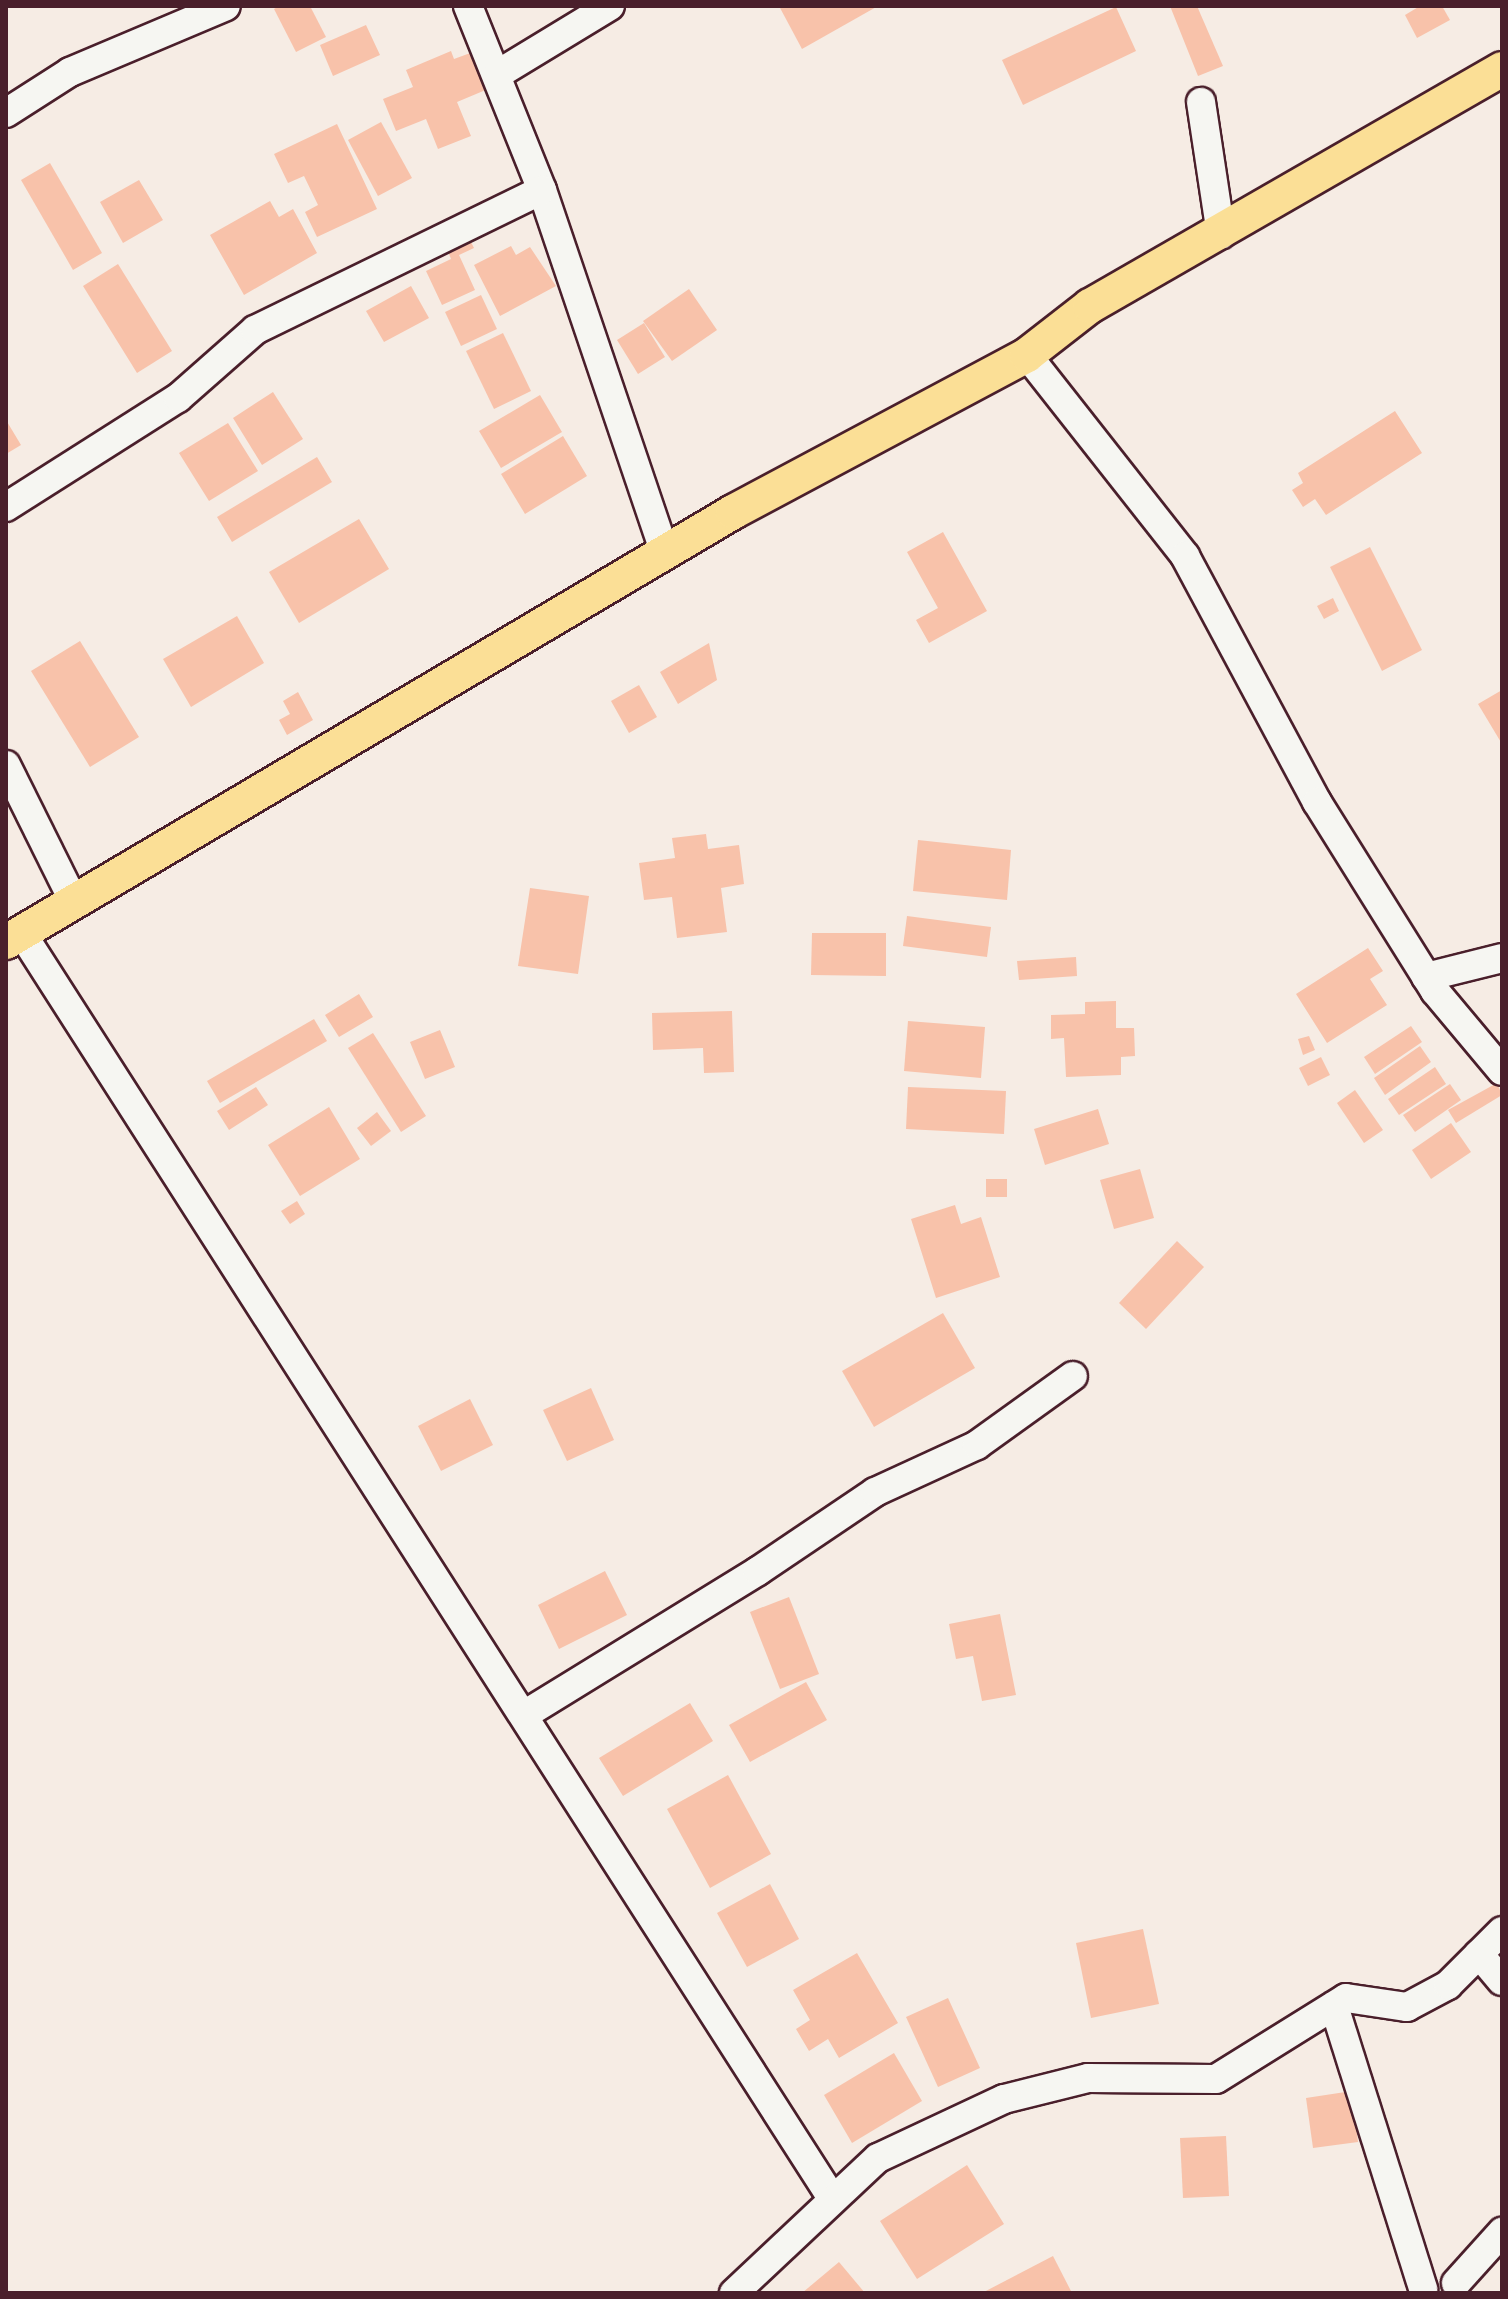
<!DOCTYPE html>
<html>
<head>
<meta charset="utf-8">
<style>
	body { margin:0 }
	#map { position:relative; width:1508px; height:2299px; overflow:hidden; background:#f6ece4; font-family:Kalam,sans-serif }
	div>[style] { position:absolute }
	.building>* { inset:0; background:#f8c2aa }
	.roads { filter:drop-shadow(2px 0 #4a1f2b) drop-shadow(-2px 0 #4a1f2b) drop-shadow(0 2px #4a1f2b) drop-shadow(0 -2px #4a1f2b) }
	.minor>* { height:28px; margin:-14px; padding:0 14px; transform-origin:14px; border-radius:14px; background:#f6f6f2 }
	.major>* { height:34px; margin:-17px; padding:0 17px; transform-origin:17px; border-radius:17px; background:#fbdf96 }
	span { translate:-50% -50%; white-space:nowrap; text-align:center; line-height:1.15; -webkit-text-stroke:6px #f6f6f2; paint-order:stroke }
	.frame { position:absolute; inset:0; border:8px solid #4a1f2b; pointer-events:none }
</style>
</head>
<body>
<div id="map">
	<div class="building">
		<i style="clip-path:polygon(279px 6px,310px 6px,326px 37px,296px 52px,274px 9px)"></i>
		<i style="clip-path:polygon(779px 6px,878px 6px,802px 49px)"></i>
		<i style="clip-path:polygon(1170px 6px,1197px 6px,1223px 66px,1198px 76px)"></i>
		<i style="clip-path:polygon(1420px 6px,1442px 6px,1450px 20px,1417px 38px,1405px 15px)"></i>
		<i style="clip-path:polygon(1116px 7px,1136px 51px,1023px 105px,1002px 60px)"></i>
		<i style="clip-path:polygon(366px 25px,380px 55px,333px 76px,320px 45px)"></i>
		<i style="clip-path:polygon(451px 51px,454px 59px,473px 52px,488px 89px,457px 102px,471px 136px,438px 149px,426px 119px,396px 131px,383px 99px,413px 87px,406px 70px)"></i>
		<i style="clip-path:polygon(381px 122px,412px 178px,378px 196px,348px 140px)"></i>
		<i style="clip-path:polygon(337px 124px,377px 209px,317px 237px,305px 212px,318px 205px,304px 176px,288px 183px,274px 154px)"></i>
		<i style="clip-path:polygon(50px 163px,102px 253px,73px 270px,21px 180px)"></i>
		<i style="clip-path:polygon(139px 180px,163px 220px,123px 243px,100px 202px)"></i>
		<i style="clip-path:polygon(270px 201px,279px 217px,293px 209px,317px 253px,244px 295px,210px 235px)"></i>
		<i style="clip-path:polygon(468px 236px,474px 248px,459px 255px,475px 290px,442px 305px,426px 271px,451px 259px,446px 246px)"></i>
		<i style="clip-path:polygon(511px 246px,516px 255px,530px 247px,556px 286px,500px 316px,474px 265px)"></i>
		<i style="clip-path:polygon(118px 264px,172px 351px,137px 373px,83px 286px)"></i>
		<i style="clip-path:polygon(411px 286px,429px 318px,384px 342px,366px 311px)"></i>
		<i style="clip-path:polygon(689px 289px,717px 330px,672px 361px,643px 321px)"></i>
		<i style="clip-path:polygon(481px 295px,497px 329px,461px 346px,445px 312px)"></i>
		<i style="clip-path:polygon(644px 323px,665px 357px,638px 374px,617px 340px)"></i>
		<i style="clip-path:polygon(503px 333px,531px 391px,494px 409px,466px 351px)"></i>
		<i style="clip-path:polygon(273px 392px,303px 439px,262px 465px,233px 418px)"></i>
		<i style="clip-path:polygon(540px 395px,562px 432px,501px 468px,479px 431px)"></i>
		<i style="clip-path:polygon(1395px 411px,1422px 453px,1326px 515px,1315px 499px,1303px 507px,1292px 490px,1303px 483px,1298px 473px)"></i>
		<i style="clip-path:polygon(6px 420px,21px 445px,6px 454px)"></i>
		<i style="clip-path:polygon(228px 423px,258px 471px,209px 501px,179px 453px)"></i>
		<i style="clip-path:polygon(563px 436px,587px 476px,525px 514px,501px 474px)"></i>
		<i style="clip-path:polygon(317px 457px,332px 482px,232px 542px,217px 517px)"></i>
		<i style="clip-path:polygon(359px 519px,389px 569px,299px 623px,269px 572px)"></i>
		<i style="clip-path:polygon(943px 532px,987px 611px,929px 643px,916px 620px,938px 608px,907px 552px)"></i>
		<i style="clip-path:polygon(1370px 547px,1422px 650px,1382px 671px,1330px 567px)"></i>
		<i style="clip-path:polygon(1333px 598px,1339px 611px,1324px 619px,1317px 606px)"></i>
		<i style="clip-path:polygon(237px 616px,264px 663px,191px 707px,163px 659px)"></i>
		<i style="clip-path:polygon(80px 641px,139px 737px,90px 767px,31px 671px)"></i>
		<i style="clip-path:polygon(709px 643px,717px 680px,678px 704px,660px 672px)"></i>
		<i style="clip-path:polygon(639px 685px,657px 717px,629px 733px,611px 701px)"></i>
		<i style="clip-path:polygon(1502px 690px,1502px 744px,1478px 704px)"></i>
		<i style="clip-path:polygon(298px 692px,313px 720px,287px 735px,279px 720px,290px 714px,283px 701px)"></i>
		<i style="clip-path:polygon(706px 834px,708px 849px,739px 845px,744px 884px,721px 888px,727px 932px,677px 938px,672px 897px,644px 900px,639px 863px,675px 858px,672px 838px)"></i>
		<i style="clip-path:polygon(918px 840px,1011px 850px,1007px 900px,913px 891px)"></i>
		<i style="clip-path:polygon(530px 888px,589px 896px,578px 974px,518px 966px)"></i>
		<i style="clip-path:polygon(907px 916px,991px 927px,987px 957px,903px 946px)"></i>
		<i style="clip-path:polygon(812px 933px,886px 933px,886px 976px,811px 975px)"></i>
		<i style="clip-path:polygon(1368px 948px,1383px 971px,1370px 979px,1387px 1005px,1327px 1043px,1296px 994px)"></i>
		<i style="clip-path:polygon(1076px 957px,1077px 976px,1019px 980px,1017px 961px)"></i>
		<i style="clip-path:polygon(359px 994px,373px 1017px,339px 1037px,325px 1015px)"></i>
		<i style="clip-path:polygon(1116px 1001px,1116px 1028px,1134px 1028px,1135px 1056px,1121px 1057px,1121px 1075px,1066px 1077px,1064px 1038px,1051px 1039px,1051px 1015px,1085px 1014px,1085px 1002px)"></i>
		<i style="clip-path:polygon(732px 1011px,734px 1072px,704px 1073px,703px 1048px,653px 1050px,652px 1013px)"></i>
		<i style="clip-path:polygon(314px 1019px,327px 1041px,220px 1103px,207px 1081px)"></i>
		<i style="clip-path:polygon(908px 1021px,985px 1027px,981px 1078px,904px 1071px)"></i>
		<i style="clip-path:polygon(1411px 1026px,1422px 1042px,1375px 1074px,1364px 1057px)"></i>
		<i style="clip-path:polygon(440px 1030px,455px 1067px,425px 1079px,410px 1042px)"></i>
		<i style="clip-path:polygon(373px 1033px,426px 1116px,401px 1132px,348px 1048px)"></i>
		<i style="clip-path:polygon(1309px 1036px,1315px 1050px,1303px 1055px,1298px 1039px)"></i>
		<i style="clip-path:polygon(1420px 1046px,1431px 1062px,1385px 1095px,1374px 1078px)"></i>
		<i style="clip-path:polygon(1321px 1057px,1330px 1075px,1308px 1086px,1299px 1068px)"></i>
		<i style="clip-path:polygon(1435px 1067px,1446px 1084px,1399px 1115px,1388px 1099px)"></i>
		<i style="clip-path:polygon(1497px 1083px,1502px 1095px,1456px 1123px,1448px 1110px)"></i>
		<i style="clip-path:polygon(1450px 1084px,1461px 1100px,1415px 1132px,1403px 1115px)"></i>
		<i style="clip-path:polygon(256px 1087px,268px 1105px,229px 1130px,217px 1111px)"></i>
		<i style="clip-path:polygon(908px 1087px,1006px 1091px,1004px 1134px,906px 1129px)"></i>
		<i style="clip-path:polygon(1355px 1090px,1383px 1130px,1364px 1143px,1337px 1103px)"></i>
		<i style="clip-path:polygon(329px 1107px,360px 1159px,300px 1196px,268px 1145px)"></i>
		<i style="clip-path:polygon(1098px 1109px,1109px 1144px,1045px 1165px,1034px 1129px)"></i>
		<i style="clip-path:polygon(377px 1112px,391px 1131px,371px 1146px,357px 1128px)"></i>
		<i style="clip-path:polygon(1451px 1123px,1471px 1152px,1431px 1179px,1412px 1150px)"></i>
		<i style="clip-path:polygon(1140px 1169px,1154px 1218px,1114px 1229px,1100px 1180px)"></i>
		<i style="clip-path:polygon(986px 1179px,1007px 1179px,1007px 1197px,986px 1197px)"></i>
		<i style="clip-path:polygon(297px 1201px,305px 1214px,290px 1224px,281px 1211px)"></i>
		<i style="clip-path:polygon(955px 1205px,961px 1224px,981px 1217px,1000px 1277px,936px 1298px,911px 1219px)"></i>
		<i style="clip-path:polygon(1177px 1241px,1204px 1267px,1146px 1329px,1119px 1303px)"></i>
		<i style="clip-path:polygon(943px 1313px,975px 1368px,874px 1427px,842px 1371px)"></i>
		<i style="clip-path:polygon(591px 1388px,614px 1440px,567px 1461px,543px 1410px)"></i>
		<i style="clip-path:polygon(470px 1399px,493px 1445px,441px 1471px,418px 1426px)"></i>
		<i style="clip-path:polygon(605px 1571px,627px 1615px,559px 1649px,538px 1605px)"></i>
		<i style="clip-path:polygon(789px 1597px,819px 1674px,780px 1689px,750px 1612px)"></i>
		<i style="clip-path:polygon(1000px 1614px,1016px 1695px,982px 1701px,973px 1656px,956px 1659px,949px 1624px)"></i>
		<i style="clip-path:polygon(806px 1682px,827px 1720px,750px 1762px,729px 1725px)"></i>
		<i style="clip-path:polygon(690px 1703px,713px 1741px,623px 1796px,599px 1758px)"></i>
		<i style="clip-path:polygon(728px 1775px,771px 1854px,710px 1888px,667px 1809px)"></i>
		<i style="clip-path:polygon(770px 1884px,799px 1939px,747px 1967px,717px 1913px)"></i>
		<i style="clip-path:polygon(1143px 1929px,1159px 2004px,1091px 2018px,1076px 1943px)"></i>
		<i style="clip-path:polygon(857px 1953px,898px 2023px,839px 2058px,828px 2039px,809px 2051px,796px 2029px,810px 2020px,793px 1990px)"></i>
		<i style="clip-path:polygon(948px 1998px,980px 2068px,938px 2087px,906px 2017px)"></i>
		<i style="clip-path:polygon(894px 2053px,922px 2101px,852px 2143px,824px 2095px)"></i>
		<i style="clip-path:polygon(1352px 2091px,1358px 2142px,1313px 2148px,1306px 2098px)"></i>
		<i style="clip-path:polygon(1226px 2136px,1229px 2196px,1183px 2198px,1180px 2138px)"></i>
		<i style="clip-path:polygon(967px 2165px,1004px 2224px,917px 2279px,880px 2221px)"></i>
		<i style="clip-path:polygon(1053px 2256px,1072px 2293px,982px 2293px)"></i>
		<i style="clip-path:polygon(839px 2262px,865px 2293px,802px 2293px)"></i>
	</div>
	<div class="roads">
		<div class="minor">
			<i style="left:468px;top:6px;width:198px;rotate:68.1deg"></i>
			<i style="left:542px;top:190px;width:383px;rotate:71.3deg"></i>
			<i style="left:498px;top:74px;width:131px;rotate:-31.3deg"></i>
			<i style="left:1201px;top:102px;width:134px;rotate:81.4deg"></i>
			<i style="left:6px;top:113px;width:76px;rotate:-32.6deg"></i>
			<i style="left:70px;top:72px;width:169px;rotate:-22.9deg"></i>
			<i style="left:1027px;top:355px;width:256px;rotate:51.8deg"></i>
			<i style="left:1185px;top:556px;width:279px;rotate:61.8deg"></i>
			<i style="left:1317px;top:802px;width:223px;rotate:58deg"></i>
			<i style="left:1435px;top:991px;width:104px;rotate:50.1deg"></i>
			<i style="left:6px;top:507px;width:204px;rotate:-32.4deg"></i>
			<i style="left:178px;top:398px;width:103px;rotate:-41.4deg"></i>
			<i style="left:255px;top:330px;width:319px;rotate:-26deg"></i>
			<i style="left:6px;top:765px;width:151px;rotate:63.6deg"></i>
			<i style="left:21px;top:932px;width:1503px;rotate:57.36deg"></i>
			<i style="left:1426px;top:977px;width:78px;rotate:-14deg"></i>
			<i style="left:524px;top:1715px;width:275px;rotate:-31.6deg"></i>
			<i style="left:758px;top:1571px;width:141px;rotate:-34deg"></i>
			<i style="left:875px;top:1492px;width:112px;rotate:-24.7deg"></i>
			<i style="left:977px;top:1445px;width:118px;rotate:-35.7deg"></i>
			<i style="left:1479px;top:1954px;width:35px;rotate:50deg"></i>
			<i style="left:1334px;top:2006px;width:297px;rotate:72.5deg"></i>
			<i style="left:1456px;top:2283px;width:69px;rotate:-48deg"></i>
			<i style="left:734px;top:2293px;width:197px;rotate:-43.2deg"></i>
			<i style="left:878px;top:2158px;width:139px;rotate:-25.1deg"></i>
			<i style="left:1004px;top:2099px;width:87px;rotate:-14deg"></i>
			<i style="left:1088px;top:2078px;width:128px;rotate:0.4deg"></i>
			<i style="left:1216px;top:2079px;width:153px;rotate:-31.9deg"></i>
			<i style="left:1346px;top:1998px;width:62px;rotate:8.4deg"></i>
			<i style="left:1407px;top:2007px;width:47px;rotate:-28.2deg"></i>
			<i style="left:1448px;top:1985px;width:76px;rotate:-45deg"></i>
		</div>
		<div class="major">
			<i style="left:6px;top:942px;width:845px;rotate:-30.6deg"></i>
			<i style="left:733px;top:512px;width:333px;rotate:-28.1deg"></i>
			<i style="left:1027px;top:355px;width:80px;rotate:-37.9deg"></i>
			<i style="left:1090px;top:306px;width:475px;rotate:-29.9deg"></i>
		</div>
	</div>
	<div class="frame"></div>
</div>
</body>
</html>
